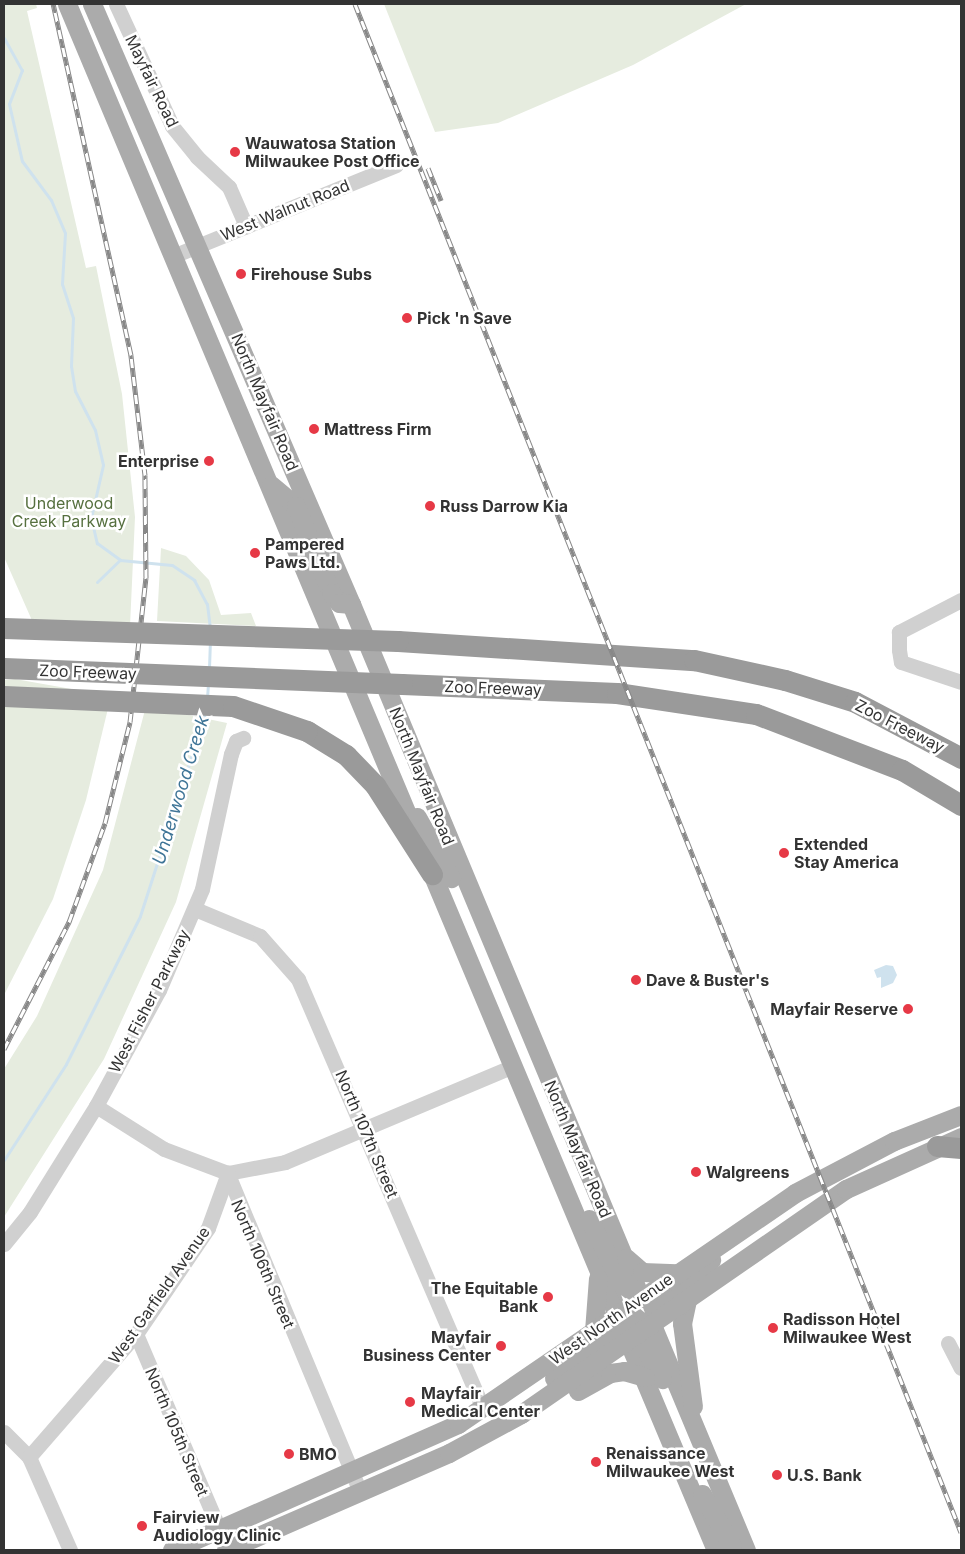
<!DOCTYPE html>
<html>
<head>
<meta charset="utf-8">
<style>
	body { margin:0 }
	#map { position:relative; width:965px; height:1554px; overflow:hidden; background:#fff; font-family:Inter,sans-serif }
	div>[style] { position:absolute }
	.green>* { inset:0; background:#e6ecdf }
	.water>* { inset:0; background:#cfe2ee }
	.stream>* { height:3px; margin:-1.5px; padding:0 1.5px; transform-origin:1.5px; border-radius:1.5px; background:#cfe2ee }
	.minor>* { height:15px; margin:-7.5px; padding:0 7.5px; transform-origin:7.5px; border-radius:7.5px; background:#d0d0d0 }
	.major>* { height:19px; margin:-9.5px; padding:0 9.5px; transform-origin:9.5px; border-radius:9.5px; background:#ababab }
	.highway>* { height:21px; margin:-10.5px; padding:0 10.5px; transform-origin:10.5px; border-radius:10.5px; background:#9a9a9a }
	.rail>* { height:5px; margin-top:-2.5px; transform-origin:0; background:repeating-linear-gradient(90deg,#fff 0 9px,#888 0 18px); box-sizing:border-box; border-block:1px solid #888 }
	.highway-bridge>* { height:21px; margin:-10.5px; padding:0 10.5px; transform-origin:10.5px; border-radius:10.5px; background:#9a9a9a }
	.dots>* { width:14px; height:14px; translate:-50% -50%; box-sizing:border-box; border:2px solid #fff; border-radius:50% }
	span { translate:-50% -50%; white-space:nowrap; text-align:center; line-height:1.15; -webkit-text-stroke:5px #fff; paint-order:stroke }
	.street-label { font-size:16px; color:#333 }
	.poi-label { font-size:16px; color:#333; font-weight:700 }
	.left { translate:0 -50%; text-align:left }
	.right { translate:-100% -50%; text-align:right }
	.park-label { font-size:16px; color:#56703f }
	.water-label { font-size:18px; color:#3f7597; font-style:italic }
	.frame { position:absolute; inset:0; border:5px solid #333; pointer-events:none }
</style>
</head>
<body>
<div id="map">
	<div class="green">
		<i style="clip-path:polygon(4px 4px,36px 4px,37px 8px,27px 11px,86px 268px,96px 266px,122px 394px,135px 517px,130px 626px,34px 625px,4px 557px)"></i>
		<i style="clip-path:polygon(384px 4px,746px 4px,633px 65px,498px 123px,435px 132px)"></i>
		<i style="clip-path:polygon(161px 548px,186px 556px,209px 580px,221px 615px,251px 613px,256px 626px,157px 621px)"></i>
		<i style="clip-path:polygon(15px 679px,111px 696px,86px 800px,53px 899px,4px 995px,4px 680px)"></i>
		<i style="clip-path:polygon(146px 706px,227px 723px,176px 902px,104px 1059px,4px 1217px,4px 1069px,37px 1016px,103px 870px)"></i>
	</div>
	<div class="water">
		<i style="clip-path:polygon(886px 965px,893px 966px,897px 975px,893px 983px,881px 988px,881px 977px,877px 978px,874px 970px)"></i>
	</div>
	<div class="stream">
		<i style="left:4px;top:38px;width:37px;rotate:61deg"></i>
		<i style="left:22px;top:70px;width:36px;rotate:111deg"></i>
		<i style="left:9px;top:104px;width:58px;rotate:77.2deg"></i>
		<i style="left:22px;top:161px;width:49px;rotate:53.4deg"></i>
		<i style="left:51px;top:200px;width:36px;rotate:67deg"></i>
		<i style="left:65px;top:233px;width:51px;rotate:93.4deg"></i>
		<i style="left:62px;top:284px;width:36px;rotate:72deg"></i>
		<i style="left:73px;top:318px;width:48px;rotate:92.4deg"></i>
		<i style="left:71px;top:366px;width:25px;rotate:81deg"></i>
		<i style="left:75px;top:391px;width:44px;rotate:62.9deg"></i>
		<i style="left:95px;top:430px;width:36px;rotate:77deg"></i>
		<i style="left:103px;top:465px;width:54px;rotate:102.8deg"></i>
		<i style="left:91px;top:518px;width:26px;rotate:77deg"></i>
		<i style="left:97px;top:543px;width:29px;rotate:36deg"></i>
		<i style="left:120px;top:560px;width:52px;rotate:5.5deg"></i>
		<i style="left:172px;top:565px;width:27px;rotate:34deg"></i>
		<i style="left:194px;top:580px;width:27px;rotate:62deg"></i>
		<i style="left:207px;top:604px;width:24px;rotate:83deg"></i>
		<i style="left:97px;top:582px;width:32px;rotate:-44deg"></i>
		<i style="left:209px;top:668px;width:26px;rotate:-88deg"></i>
		<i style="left:207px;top:698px;width:14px;rotate:-86deg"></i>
		<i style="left:4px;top:1160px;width:114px;rotate:-57.1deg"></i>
		<i style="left:66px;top:1064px;width:165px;rotate:-63.4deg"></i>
		<i style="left:140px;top:916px;width:215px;rotate:-72.2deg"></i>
	</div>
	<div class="minor">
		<i style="left:116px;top:4px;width:134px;rotate:65.3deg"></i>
		<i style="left:172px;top:126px;width:40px;rotate:51deg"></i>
		<i style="left:197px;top:157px;width:44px;rotate:43.2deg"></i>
		<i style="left:229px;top:187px;width:43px;rotate:66.4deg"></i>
		<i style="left:173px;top:256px;width:241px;rotate:-22.2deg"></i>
		<i style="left:961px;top:600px;width:70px;rotate:152.7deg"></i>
		<i style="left:899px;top:632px;width:18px;rotate:90deg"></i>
		<i style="left:899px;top:650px;width:12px;rotate:81deg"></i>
		<i style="left:901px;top:662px;width:63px;rotate:18.4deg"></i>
		<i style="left:195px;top:909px;width:70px;rotate:22.6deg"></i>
		<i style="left:260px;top:936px;width:57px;rotate:48.5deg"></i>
		<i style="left:298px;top:979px;width:468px;rotate:66.7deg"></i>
		<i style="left:96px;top:1106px;width:80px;rotate:32.3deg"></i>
		<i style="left:164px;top:1149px;width:68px;rotate:20.6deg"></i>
		<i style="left:228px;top:1173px;width:58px;rotate:-10.9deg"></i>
		<i style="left:285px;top:1162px;width:247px;rotate:-22.8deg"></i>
		<i style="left:229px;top:1177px;width:340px;rotate:67.4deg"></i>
		<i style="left:4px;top:1244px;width:41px;rotate:-50.9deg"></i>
		<i style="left:30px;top:1212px;width:125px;rotate:-58.1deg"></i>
		<i style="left:96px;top:1106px;width:132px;rotate:-61.5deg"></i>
		<i style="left:159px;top:990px;width:110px;rotate:-66.9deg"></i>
		<i style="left:202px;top:889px;width:138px;rotate:-77.9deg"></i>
		<i style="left:231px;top:754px;width:14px;rotate:-69deg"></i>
		<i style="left:236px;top:741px;width:8px;rotate:-23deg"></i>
		<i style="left:136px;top:1334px;width:212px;rotate:66.9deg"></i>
		<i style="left:948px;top:1343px;width:28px;rotate:63deg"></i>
		<i style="left:4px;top:1432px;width:35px;rotate:45deg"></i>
		<i style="left:29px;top:1457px;width:102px;rotate:66.2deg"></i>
		<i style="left:29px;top:1457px;width:163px;rotate:-49deg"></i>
		<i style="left:136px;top:1334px;width:128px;rotate:-55.8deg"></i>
		<i style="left:208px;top:1228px;width:59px;rotate:-70deg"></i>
	</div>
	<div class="major">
		<i style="left:67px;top:4px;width:1677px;rotate:67.23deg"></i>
		<i style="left:92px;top:4px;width:654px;rotate:66.65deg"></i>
		<i style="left:351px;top:604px;width:1025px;rotate:67.34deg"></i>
		<i style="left:271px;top:485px;width:33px;rotate:40deg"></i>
		<i style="left:296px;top:506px;width:94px;rotate:68.1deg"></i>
		<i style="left:331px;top:593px;width:13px;rotate:51deg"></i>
		<i style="left:339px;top:603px;width:12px;rotate:5deg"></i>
		<i style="left:417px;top:817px;width:70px;rotate:60.9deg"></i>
		<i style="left:589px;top:1219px;width:100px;rotate:63.2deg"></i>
		<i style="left:626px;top:1258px;width:21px;rotate:41deg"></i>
		<i style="left:642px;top:1272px;width:34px;rotate:2deg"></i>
		<i style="left:687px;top:1300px;width:24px;rotate:102deg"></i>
		<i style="left:682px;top:1323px;width:84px;rotate:82.5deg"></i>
		<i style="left:639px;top:1320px;width:94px;rotate:-39.8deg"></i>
		<i style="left:632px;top:1325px;width:62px;rotate:60.9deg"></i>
		<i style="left:594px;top:1331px;width:53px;rotate:-85.7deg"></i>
		<i style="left:554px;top:1378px;width:92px;rotate:-38.4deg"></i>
		<i style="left:578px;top:1391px;width:37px;rotate:-29deg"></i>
		<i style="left:610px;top:1373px;width:14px;rotate:-8deg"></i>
		<i style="left:624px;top:1371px;width:22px;rotate:16deg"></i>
		<i style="left:702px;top:1494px;width:60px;rotate:60deg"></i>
		<i style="left:172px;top:1550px;width:313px;rotate:-23.8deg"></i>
		<i style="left:458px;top:1424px;width:409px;rotate:-34.4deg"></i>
		<i style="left:795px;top:1193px;width:112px;rotate:-27.7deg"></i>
		<i style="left:894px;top:1141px;width:72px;rotate:-21.2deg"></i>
		<i style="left:226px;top:1550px;width:243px;rotate:-23.5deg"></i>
		<i style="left:449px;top:1453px;width:82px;rotate:-28.4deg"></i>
		<i style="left:521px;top:1414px;width:395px;rotate:-34.7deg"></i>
		<i style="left:846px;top:1189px;width:126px;rotate:-24.3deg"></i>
	</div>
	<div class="highway">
		<i style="left:398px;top:641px;width:297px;rotate:3.7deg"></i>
		<i style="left:694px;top:660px;width:93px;rotate:12.4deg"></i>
		<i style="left:785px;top:680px;width:73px;rotate:17.4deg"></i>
		<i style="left:855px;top:702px;width:120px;rotate:27.8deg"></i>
		<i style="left:402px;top:684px;width:215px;rotate:2.4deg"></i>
		<i style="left:617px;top:693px;width:141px;rotate:8.6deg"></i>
		<i style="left:756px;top:714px;width:156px;rotate:21deg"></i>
		<i style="left:902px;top:770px;width:69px;rotate:30.7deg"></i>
		<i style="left:307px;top:731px;width:46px;rotate:31.6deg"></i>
		<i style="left:346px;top:755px;width:42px;rotate:46deg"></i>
		<i style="left:375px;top:785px;width:106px;rotate:57.4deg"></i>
		<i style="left:937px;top:1146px;width:24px;rotate:5deg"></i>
	</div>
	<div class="rail">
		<i style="left:355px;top:4px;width:1644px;rotate:68.37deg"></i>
		<i style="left:428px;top:168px;width:35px;rotate:68deg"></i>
		<i style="left:4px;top:1049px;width:143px;rotate:-62.9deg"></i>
		<i style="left:69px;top:922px;width:105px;rotate:-70deg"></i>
		<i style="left:105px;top:823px;width:104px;rotate:-76.1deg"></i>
		<i style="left:130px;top:722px;width:145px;rotate:-83.7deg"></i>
		<i style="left:146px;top:578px;width:103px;rotate:-90.6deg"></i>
		<i style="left:145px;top:475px;width:121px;rotate:-96.7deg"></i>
		<i style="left:131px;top:355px;width:360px;rotate:-102.5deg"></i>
	</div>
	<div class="highway-bridge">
		<i style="left:4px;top:628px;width:394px;rotate:1.9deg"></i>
		<i style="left:4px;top:668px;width:398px;rotate:2.3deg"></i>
		<i style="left:4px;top:696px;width:229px;rotate:2.5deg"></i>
		<i style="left:233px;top:706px;width:78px;rotate:18.7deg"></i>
	</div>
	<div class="dots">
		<i style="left:235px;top:152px;background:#e63946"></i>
		<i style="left:241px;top:274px;background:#e63946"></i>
		<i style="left:407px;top:318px;background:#e63946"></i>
		<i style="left:314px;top:429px;background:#e63946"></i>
		<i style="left:209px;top:461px;background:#e63946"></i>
		<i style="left:430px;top:506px;background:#e63946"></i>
		<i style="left:255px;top:553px;background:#e63946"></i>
		<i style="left:784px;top:853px;background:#e63946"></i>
		<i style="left:636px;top:980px;background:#e63946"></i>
		<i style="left:908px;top:1009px;background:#e63946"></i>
		<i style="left:696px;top:1172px;background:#e63946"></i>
		<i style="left:548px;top:1297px;background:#e63946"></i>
		<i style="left:773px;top:1328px;background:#e63946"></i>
		<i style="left:501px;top:1346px;background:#e63946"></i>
		<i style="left:410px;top:1402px;background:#e63946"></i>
		<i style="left:289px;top:1454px;background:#e63946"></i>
		<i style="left:596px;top:1462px;background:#e63946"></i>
		<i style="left:777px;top:1475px;background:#e63946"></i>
		<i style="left:142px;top:1526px;background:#e63946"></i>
	</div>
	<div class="street-label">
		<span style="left:152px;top:81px;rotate:64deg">Mayfair Road</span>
		<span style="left:285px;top:210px;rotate:-22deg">West Walnut Road</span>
		<span style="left:265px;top:402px;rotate:67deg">North Mayfair Road</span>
		<span style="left:88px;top:672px;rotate:2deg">Zoo Freeway</span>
		<span style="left:493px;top:688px;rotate:2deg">Zoo Freeway</span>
		<span style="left:900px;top:726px;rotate:27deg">Zoo Freeway</span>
		<span style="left:422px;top:776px;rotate:68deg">North Mayfair Road</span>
		<span style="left:149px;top:1001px;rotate:-63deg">West Fisher Parkway</span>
		<span style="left:367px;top:1134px;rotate:67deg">North 107th Street</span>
		<span style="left:578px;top:1149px;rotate:67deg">North Mayfair Road</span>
		<span style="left:263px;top:1264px;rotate:67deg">North 106th Street</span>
		<span style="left:159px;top:1295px;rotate:-55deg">West Garfield Avenue</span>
		<span style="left:611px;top:1319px;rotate:-35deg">West North Avenue</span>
		<span style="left:177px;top:1432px;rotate:67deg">North 105th Street</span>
	</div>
	<div class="poi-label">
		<span class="left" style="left:245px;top:152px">Wauwatosa Station<br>Milwaukee Post Office</span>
		<span class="left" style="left:251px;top:274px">Firehouse Subs</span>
		<span class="left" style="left:417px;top:318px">Pick 'n Save</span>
		<span class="left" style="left:324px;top:429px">Mattress Firm</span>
		<span class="right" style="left:199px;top:461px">Enterprise</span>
		<span class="left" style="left:440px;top:506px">Russ Darrow Kia</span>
		<span class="left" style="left:265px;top:553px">Pampered<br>Paws Ltd.</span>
		<span class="left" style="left:794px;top:853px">Extended<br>Stay America</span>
		<span class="left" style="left:646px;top:980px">Dave &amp; Buster's</span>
		<span class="right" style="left:898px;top:1009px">Mayfair Reserve</span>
		<span class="left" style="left:706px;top:1172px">Walgreens</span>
		<span class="right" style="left:538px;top:1297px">The Equitable<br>Bank</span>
		<span class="left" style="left:783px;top:1328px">Radisson Hotel<br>Milwaukee West</span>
		<span class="right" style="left:491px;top:1346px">Mayfair<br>Business Center</span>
		<span class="left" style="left:421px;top:1402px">Mayfair<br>Medical Center</span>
		<span class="left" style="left:606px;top:1462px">Renaissance<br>Milwaukee West</span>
		<span class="left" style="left:299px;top:1454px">BMO</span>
		<span class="left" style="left:787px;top:1475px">U.S. Bank</span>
		<span class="left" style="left:153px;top:1526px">Fairview<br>Audiology Clinic</span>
	</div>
	<div class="park-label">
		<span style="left:69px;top:512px">Underwood<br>Creek Parkway</span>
	</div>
	<div class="water-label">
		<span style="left:181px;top:790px;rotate:-73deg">Underwood Creek</span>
	</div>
	<div class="frame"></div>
</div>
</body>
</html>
